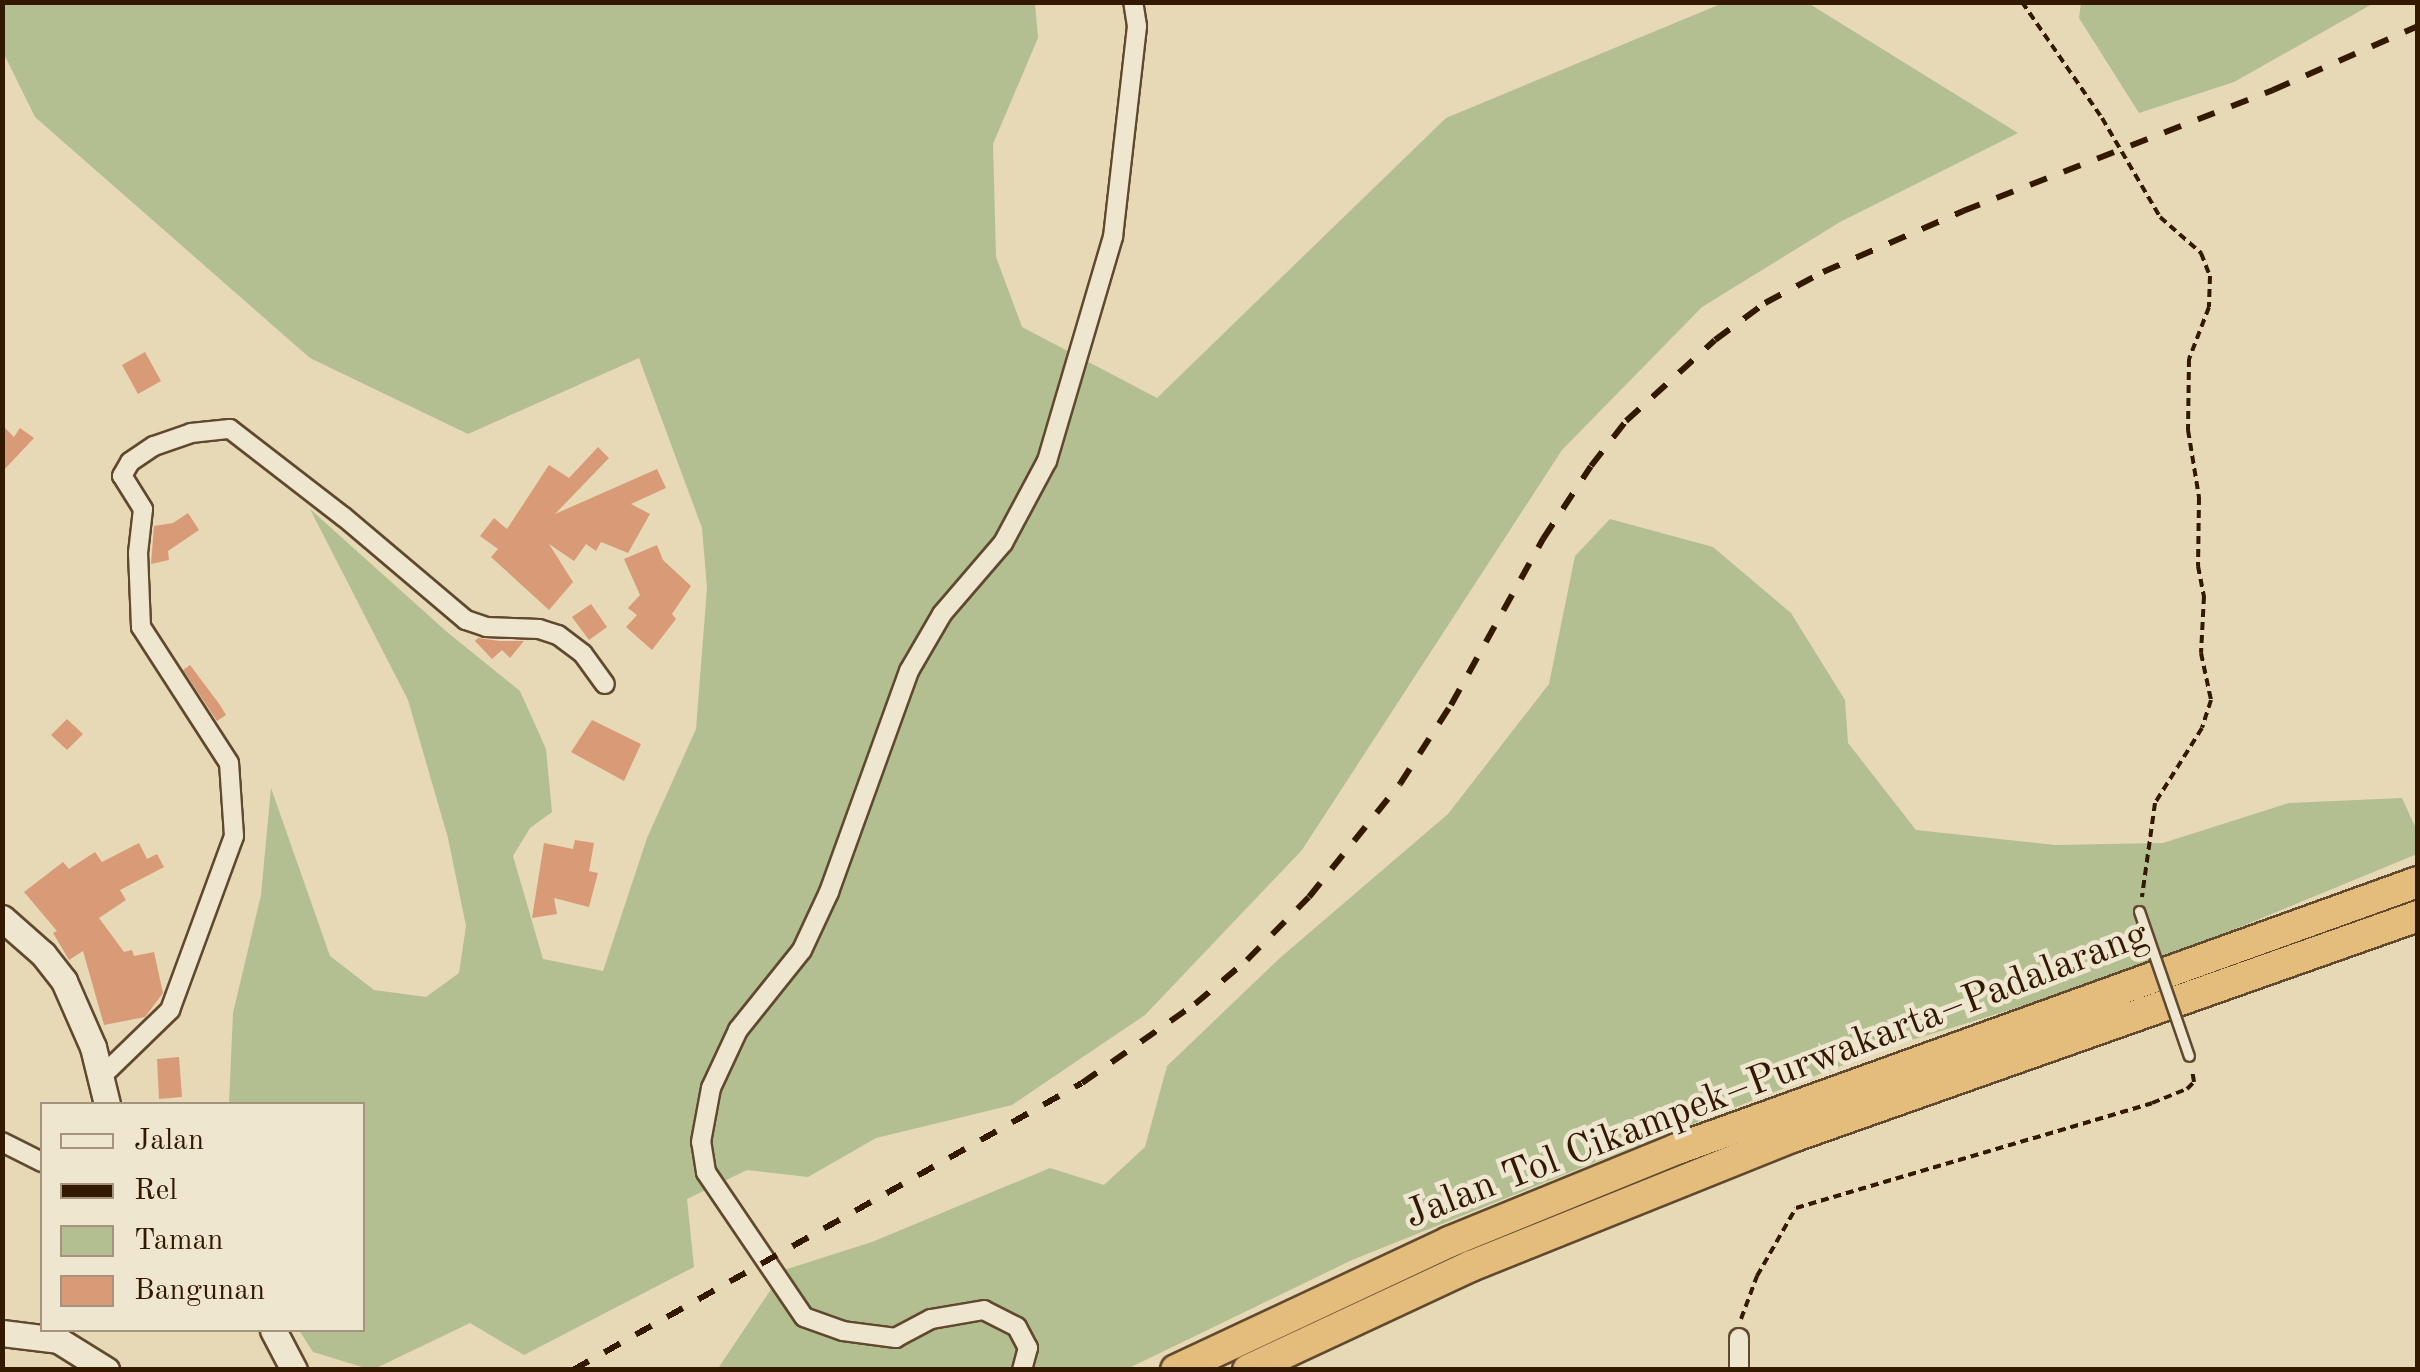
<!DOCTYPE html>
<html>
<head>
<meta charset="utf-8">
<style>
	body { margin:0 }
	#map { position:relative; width:2420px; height:1372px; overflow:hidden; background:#e7d8b6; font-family:"Old Standard TT",serif }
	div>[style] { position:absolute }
	.green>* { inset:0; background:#b3bf90 }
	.building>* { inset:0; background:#d99b77 }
	.path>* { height:4px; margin-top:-2px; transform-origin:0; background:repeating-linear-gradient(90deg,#331900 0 8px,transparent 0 13px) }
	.roads { filter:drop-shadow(2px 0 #60492e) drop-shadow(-2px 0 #60492e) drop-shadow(0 2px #60492e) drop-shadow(0 -2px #60492e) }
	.street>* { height:18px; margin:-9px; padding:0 9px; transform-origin:9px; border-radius:9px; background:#efe6d0 }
	.secondary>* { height:25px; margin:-12.5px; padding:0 12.5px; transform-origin:12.5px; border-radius:12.5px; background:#efe6d0 }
	.highway>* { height:30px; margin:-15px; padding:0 15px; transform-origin:15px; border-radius:15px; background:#e4bc7b }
	.rail>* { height:6px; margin-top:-3px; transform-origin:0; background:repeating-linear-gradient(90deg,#331900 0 18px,transparent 0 36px) }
	.bridges { filter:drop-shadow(2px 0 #60492e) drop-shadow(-2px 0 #60492e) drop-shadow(0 2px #60492e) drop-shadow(0 -2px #60492e) }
	.lane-bridge>* { height:9px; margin:-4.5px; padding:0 4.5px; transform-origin:4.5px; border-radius:4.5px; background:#efe6d0 }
	span { translate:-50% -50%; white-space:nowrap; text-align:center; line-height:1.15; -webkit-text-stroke:9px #efe6d0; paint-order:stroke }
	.street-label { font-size:40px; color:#331900 }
	.frame { position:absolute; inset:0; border:5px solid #331900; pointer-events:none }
	.legend { position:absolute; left:40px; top:1102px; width:325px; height:230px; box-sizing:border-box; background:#efe6d0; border:2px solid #a4947d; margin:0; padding:12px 18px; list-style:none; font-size:30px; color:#331900 }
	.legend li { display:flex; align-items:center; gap:20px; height:50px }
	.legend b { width:50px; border:2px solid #a4947d }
</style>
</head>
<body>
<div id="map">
	<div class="green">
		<i style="clip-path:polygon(3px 2px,1035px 3px,1038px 38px,993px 144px,996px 257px,1022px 327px,1157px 398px,1446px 118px,1723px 3px,1808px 3px,2018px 133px,1840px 222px,1702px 307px,1562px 450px,1302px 850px,1145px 1015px,1012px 1105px,876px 1138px,808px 1177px,747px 1170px,687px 1199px,694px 1267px,524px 1355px,470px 1323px,372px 1370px,313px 1352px,299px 1330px,362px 1330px,362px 1104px,229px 1104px,233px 1013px,261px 895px,271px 788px,330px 956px,374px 990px,426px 997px,459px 973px,466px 926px,448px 838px,408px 700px,310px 509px,447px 632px,520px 691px,546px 749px,552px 812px,530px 828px,513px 856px,543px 959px,603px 971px,647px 838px,696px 729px,707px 588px,702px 528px,639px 358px,468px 434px,310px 358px,35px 117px,3px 52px)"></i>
		<i style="clip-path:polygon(2081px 3px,2081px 2px,2374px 3px,2234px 82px,2139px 113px,2079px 18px)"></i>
		<i style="clip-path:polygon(1610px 519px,1713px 547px,1791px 613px,1845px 700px,1848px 743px,1916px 830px,2055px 845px,2163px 843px,2289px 803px,2402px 798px,2417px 831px,2417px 854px,2124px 975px,1889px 1047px,1593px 1163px,1352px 1260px,1127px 1369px,717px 1370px,784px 1270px,872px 1242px,1050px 1168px,1104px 1185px,1145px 1147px,1167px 1066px,1281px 957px,1448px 814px,1549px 684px,1575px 556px)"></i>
	</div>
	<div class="building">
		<i style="clip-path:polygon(145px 352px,161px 381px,138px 394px,122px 365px)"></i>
		<i style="clip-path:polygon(2px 425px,14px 437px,20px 428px,34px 438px,2px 472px)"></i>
		<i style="clip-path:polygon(598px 447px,609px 458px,555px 514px,657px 469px,666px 488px,631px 504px,650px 514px,628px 553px,601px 542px,596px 551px,586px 544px,574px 561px,549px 544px,573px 582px,549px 610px,491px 557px,498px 549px,480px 536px,494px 518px,507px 529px,549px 465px,569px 478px)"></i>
		<i style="clip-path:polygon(188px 513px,199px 530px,168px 551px,169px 560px,151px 564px,154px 526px,173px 523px)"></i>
		<i style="clip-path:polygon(657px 545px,663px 560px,691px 586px,672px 614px,676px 619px,652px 650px,626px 627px,637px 615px,628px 608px,640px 595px,624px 559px)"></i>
		<i style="clip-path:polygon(591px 604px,607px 627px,589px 640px,572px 617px)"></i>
		<i style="clip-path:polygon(478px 638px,500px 641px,524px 641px,510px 658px,502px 650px,492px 659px,475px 641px)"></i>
		<i style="clip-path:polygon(190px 665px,220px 705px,226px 715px,217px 721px,183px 670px)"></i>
		<i style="clip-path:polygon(67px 719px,83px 734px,67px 750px,51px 735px)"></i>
		<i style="clip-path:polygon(592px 720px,641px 744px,624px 781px,571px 752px)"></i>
		<i style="clip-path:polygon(575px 840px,594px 843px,589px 871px,598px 873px,589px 907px,554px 898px,557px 914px,532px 918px,544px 843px,573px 849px)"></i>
		<i style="clip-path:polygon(139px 843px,147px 859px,157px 854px,164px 867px,120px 890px,126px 900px,99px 918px,124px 952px,132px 950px,134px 956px,154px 952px,163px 993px,145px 1017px,104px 1025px,83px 951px,69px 960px,53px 933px,57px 931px,24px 892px,63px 862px,69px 869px,95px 852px,102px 862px)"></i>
		<i style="clip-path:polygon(179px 1057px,182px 1097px,159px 1099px,157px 1059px)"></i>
	</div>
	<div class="path">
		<i style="left:2022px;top:2px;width:141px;rotate:55.4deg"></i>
		<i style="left:2102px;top:118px;width:115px;rotate:59.6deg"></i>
		<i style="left:2160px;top:217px;width:55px;rotate:41.3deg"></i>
		<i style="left:2201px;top:253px;width:25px;rotate:69deg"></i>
		<i style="left:2210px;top:276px;width:31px;rotate:92deg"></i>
		<i style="left:2209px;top:307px;width:56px;rotate:111deg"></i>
		<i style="left:2189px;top:359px;width:71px;rotate:90.8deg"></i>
		<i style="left:2188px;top:430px;width:68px;rotate:80.7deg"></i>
		<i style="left:2199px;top:497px;width:69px;rotate:90.8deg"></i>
		<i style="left:2198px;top:566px;width:31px;rotate:79deg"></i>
		<i style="left:2204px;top:596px;width:57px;rotate:93deg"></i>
		<i style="left:2201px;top:653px;width:48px;rotate:78deg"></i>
		<i style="left:2211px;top:700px;width:29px;rotate:108deg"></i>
		<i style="left:2202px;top:728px;width:89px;rotate:122.1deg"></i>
		<i style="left:2155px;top:803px;width:95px;rotate:97.9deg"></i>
		<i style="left:1741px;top:1319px;width:46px;rotate:-69.6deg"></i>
		<i style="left:1757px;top:1276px;width:78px;rotate:-60.2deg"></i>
		<i style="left:1796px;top:1208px;width:371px;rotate:-16.4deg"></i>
		<i style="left:2152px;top:1103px;width:38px;rotate:-22deg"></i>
		<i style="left:2187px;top:1089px;width:10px;rotate:-45deg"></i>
		<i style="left:2194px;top:1082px;width:12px;rotate:-99deg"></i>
	</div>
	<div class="roads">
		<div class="street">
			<i style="left:102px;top:1076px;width:95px;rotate:-44.1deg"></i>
			<i style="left:170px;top:1010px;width:185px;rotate:-69.8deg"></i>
			<i style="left:234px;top:836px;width:73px;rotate:-93.9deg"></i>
			<i style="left:229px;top:763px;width:162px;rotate:-122.9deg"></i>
			<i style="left:141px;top:627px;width:74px;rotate:-92.3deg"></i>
			<i style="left:138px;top:553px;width:44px;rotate:-83.5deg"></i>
			<i style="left:143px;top:509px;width:39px;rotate:-122deg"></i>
			<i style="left:122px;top:476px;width:16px;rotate:-60deg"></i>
			<i style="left:130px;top:462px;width:29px;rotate:-34deg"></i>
			<i style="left:154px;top:446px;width:39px;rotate:-19deg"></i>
			<i style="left:191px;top:433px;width:39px;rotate:-6deg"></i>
			<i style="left:230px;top:429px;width:144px;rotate:37.7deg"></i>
			<i style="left:344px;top:517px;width:160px;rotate:40.2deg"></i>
			<i style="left:466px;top:620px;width:21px;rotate:19deg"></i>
			<i style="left:486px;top:627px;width:53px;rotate:2.2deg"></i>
			<i style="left:539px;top:629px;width:20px;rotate:18deg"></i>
			<i style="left:558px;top:635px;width:31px;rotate:37deg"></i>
			<i style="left:583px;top:654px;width:37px;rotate:54deg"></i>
			<i style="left:2px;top:1142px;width:45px;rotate:26.6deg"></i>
			<i style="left:1022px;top:1370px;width:23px;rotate:-75deg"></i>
			<i style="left:1028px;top:1348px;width:24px;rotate:-118deg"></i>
			<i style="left:1017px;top:1327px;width:37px;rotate:-153deg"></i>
			<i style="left:984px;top:1310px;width:54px;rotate:170.4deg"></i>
			<i style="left:931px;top:1319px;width:40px;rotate:152deg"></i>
			<i style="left:896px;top:1338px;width:53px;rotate:-172.5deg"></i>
			<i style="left:843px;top:1331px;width:41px;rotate:-160.3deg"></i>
			<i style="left:804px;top:1317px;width:175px;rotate:-124.1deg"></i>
			<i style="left:706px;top:1172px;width:30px;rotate:-99deg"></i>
			<i style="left:701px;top:1142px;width:55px;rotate:-79.5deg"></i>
			<i style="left:711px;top:1088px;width:64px;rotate:-65deg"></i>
			<i style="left:738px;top:1030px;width:102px;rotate:-51.3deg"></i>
			<i style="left:802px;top:950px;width:64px;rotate:-65deg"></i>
			<i style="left:829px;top:892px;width:235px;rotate:-70.1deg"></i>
			<i style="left:909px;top:671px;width:66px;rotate:-59.9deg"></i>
			<i style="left:942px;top:614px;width:94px;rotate:-49.3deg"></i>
			<i style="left:1003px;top:543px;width:93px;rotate:-61.8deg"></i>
			<i style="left:1047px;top:461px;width:234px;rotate:-73.6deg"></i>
			<i style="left:1113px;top:237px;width:212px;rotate:-83.5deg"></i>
			<i style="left:1137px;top:26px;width:24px;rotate:-99deg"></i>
			<i style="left:1739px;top:1370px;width:32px;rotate:-90deg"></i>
		</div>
		<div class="secondary">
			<i style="left:2px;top:918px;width:55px;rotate:41.3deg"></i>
			<i style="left:43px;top:954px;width:34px;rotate:52deg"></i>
			<i style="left:64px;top:981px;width:72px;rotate:66.3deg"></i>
			<i style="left:93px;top:1047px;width:59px;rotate:76.2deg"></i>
			<i style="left:273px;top:1330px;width:45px;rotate:62.3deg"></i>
			<i style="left:2px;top:1333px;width:56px;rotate:7.1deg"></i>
			<i style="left:58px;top:1340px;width:57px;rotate:32deg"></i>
		</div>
		<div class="highway">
			<i style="left:1176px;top:1370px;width:302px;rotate:-25.1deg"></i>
			<i style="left:1449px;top:1242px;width:246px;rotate:-22.2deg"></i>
			<i style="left:1677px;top:1149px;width:788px;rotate:-19.82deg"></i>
			<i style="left:1248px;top:1370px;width:246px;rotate:-25deg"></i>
			<i style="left:1471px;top:1266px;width:346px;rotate:-21.9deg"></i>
			<i style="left:1792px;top:1137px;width:664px;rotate:-19.44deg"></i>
		</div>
	</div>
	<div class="rail">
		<i style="left:573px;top:1370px;width:584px;rotate:-29.42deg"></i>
		<i style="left:1082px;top:1083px;width:138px;rotate:-35deg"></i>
		<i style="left:1195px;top:1004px;width:68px;rotate:-40.2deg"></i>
		<i style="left:1247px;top:960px;width:88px;rotate:-45.5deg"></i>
		<i style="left:1309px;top:897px;width:145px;rotate:-51.2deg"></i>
		<i style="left:1400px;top:784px;width:94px;rotate:-57.2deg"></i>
		<i style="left:1451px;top:705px;width:190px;rotate:-61deg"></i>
		<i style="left:1543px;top:539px;width:87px;rotate:-56.7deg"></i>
		<i style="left:1591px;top:466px;width:57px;rotate:-52.1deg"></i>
		<i style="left:1626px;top:421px;width:120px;rotate:-42.3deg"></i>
		<i style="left:1715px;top:340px;width:62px;rotate:-36.5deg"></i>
		<i style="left:1765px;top:303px;width:66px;rotate:-28.1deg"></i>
		<i style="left:1823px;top:272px;width:153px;rotate:-23.5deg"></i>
		<i style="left:1963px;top:211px;width:333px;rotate:-21.3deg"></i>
		<i style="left:2273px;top:90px;width:158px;rotate:-23.8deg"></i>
	</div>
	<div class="bridges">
		<div class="lane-bridge">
			<i style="left:2139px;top:911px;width:153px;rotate:71deg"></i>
		</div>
	</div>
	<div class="street-label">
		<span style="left:1777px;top:1076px;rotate:-21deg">Jalan Tol Cikampek–Purwakarta–Padalarang</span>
	</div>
	<div class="frame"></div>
	<ul class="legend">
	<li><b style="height:12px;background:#efe6d0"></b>Jalan</li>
	<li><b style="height:12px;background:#331900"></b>Rel</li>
	<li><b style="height:28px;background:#b3bf90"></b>Taman</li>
	<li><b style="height:28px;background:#d99b77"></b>Bangunan</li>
	</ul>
</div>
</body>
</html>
